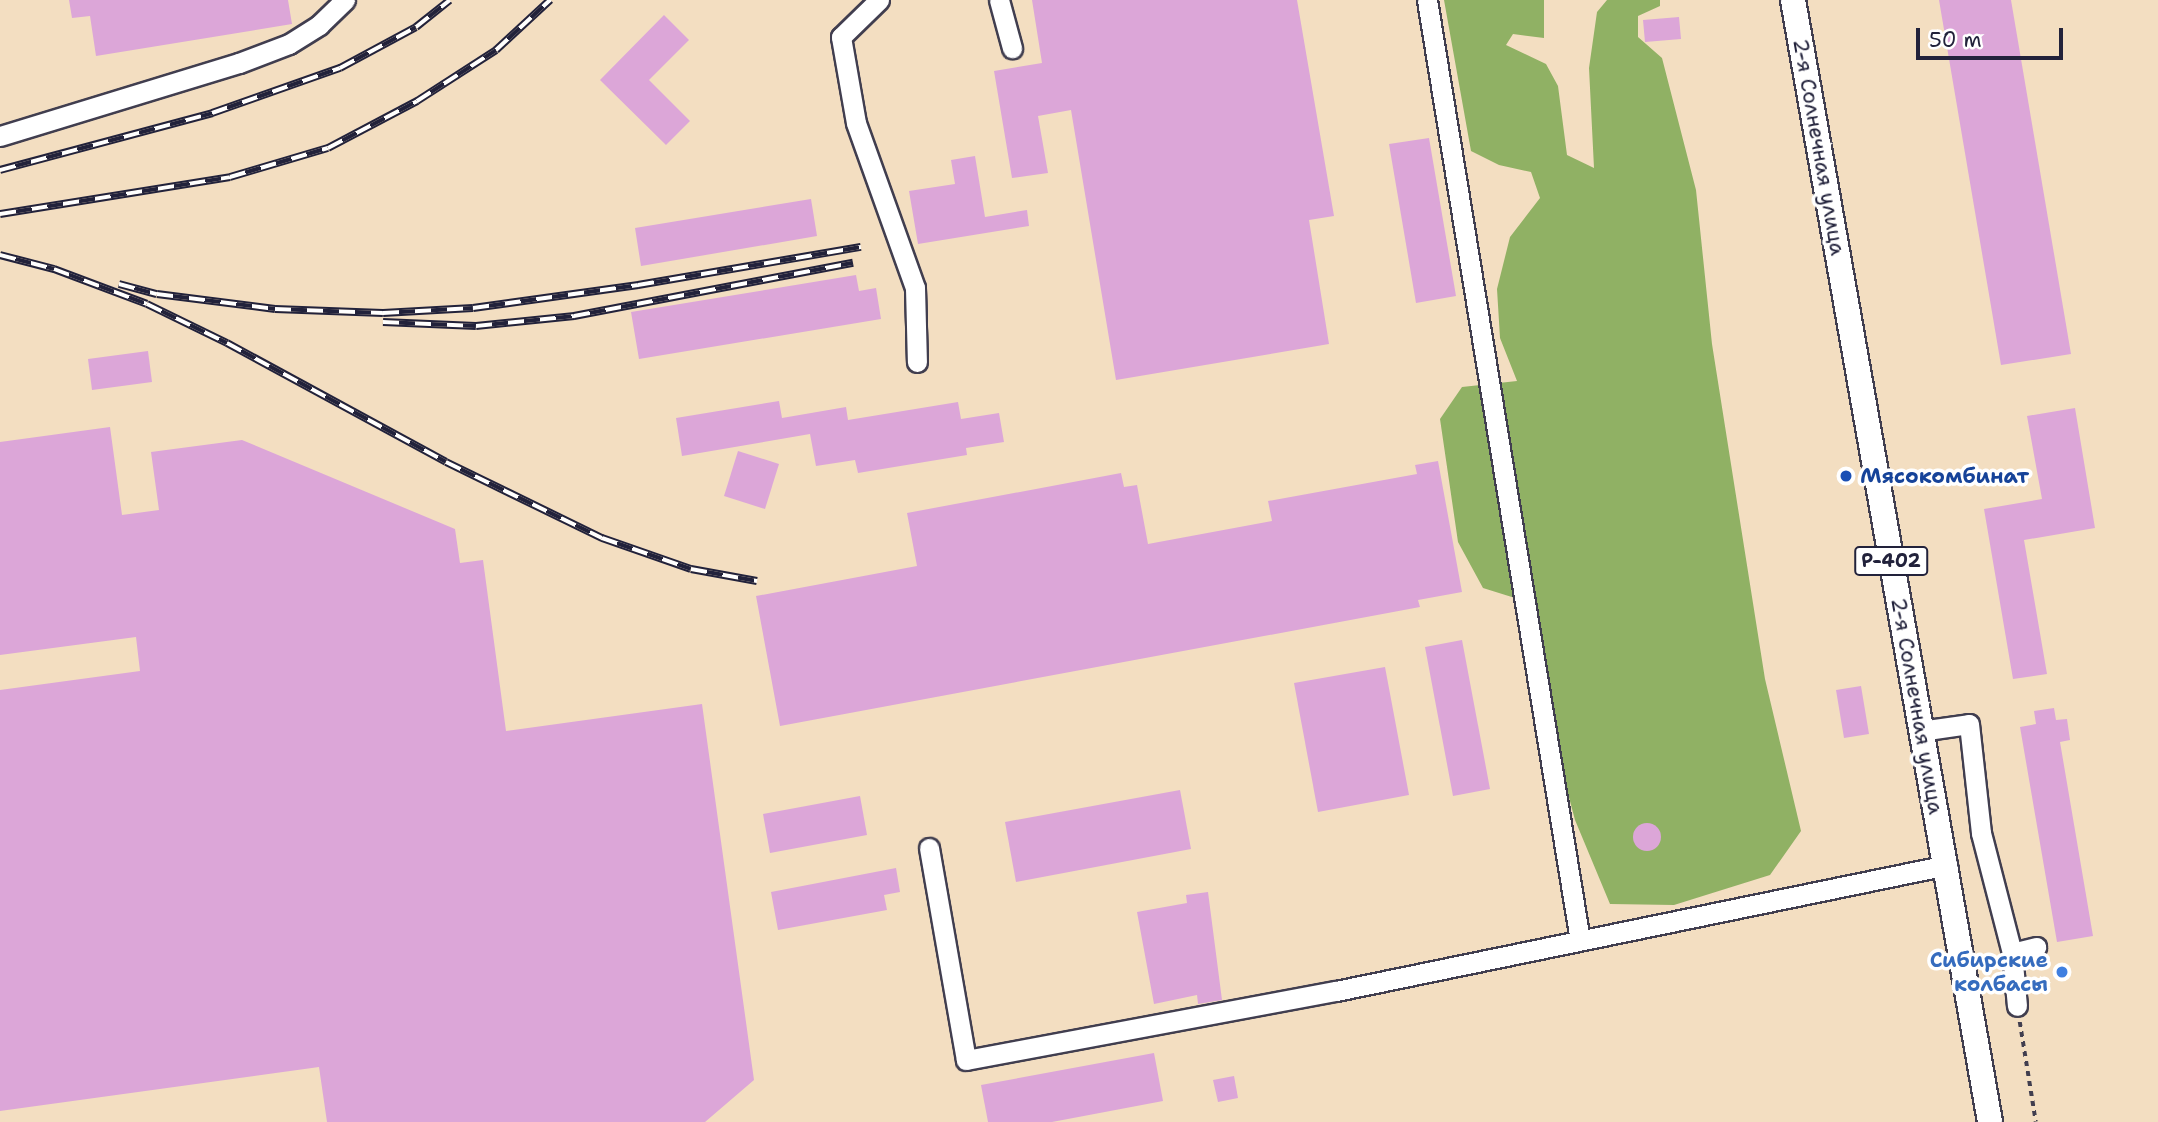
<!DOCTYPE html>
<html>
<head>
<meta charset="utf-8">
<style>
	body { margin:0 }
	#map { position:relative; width:2158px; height:1122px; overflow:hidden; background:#f3dec1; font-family:"Shantell Sans",sans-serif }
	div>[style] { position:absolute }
	.forest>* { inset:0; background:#90b164 }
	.building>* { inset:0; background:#dca6d8 }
	.round { border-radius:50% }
	.path>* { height:3.5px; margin-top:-1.75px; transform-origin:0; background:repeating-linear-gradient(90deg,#413e4f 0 5px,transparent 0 10px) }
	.roads { filter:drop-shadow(2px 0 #413e4f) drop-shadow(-2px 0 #413e4f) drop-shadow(0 2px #413e4f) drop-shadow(0 -2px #413e4f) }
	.minor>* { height:19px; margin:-9.5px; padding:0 9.5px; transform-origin:9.5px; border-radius:9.5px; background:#fff }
	.major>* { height:24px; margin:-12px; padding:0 12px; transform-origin:12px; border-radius:12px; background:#fff }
	.rail>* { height:8px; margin-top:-4px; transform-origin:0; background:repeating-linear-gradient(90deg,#fff 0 16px,#22223b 0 32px); box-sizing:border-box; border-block:2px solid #22223b }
	.dots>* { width:19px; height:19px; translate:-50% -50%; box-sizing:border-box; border:4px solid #fff; border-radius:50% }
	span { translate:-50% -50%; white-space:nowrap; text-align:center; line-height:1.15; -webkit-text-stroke:7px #fff; paint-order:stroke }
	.shield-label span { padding:2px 5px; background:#fff; border:2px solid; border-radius:5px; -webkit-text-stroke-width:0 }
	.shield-label { font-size:19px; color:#22223b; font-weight:700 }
	.street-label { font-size:21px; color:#22223b }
	.transit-label { font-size:21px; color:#164399; font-weight:700 }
	.left { translate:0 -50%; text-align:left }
	.shop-label { font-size:21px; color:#366cbe; font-weight:700 }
	.right { translate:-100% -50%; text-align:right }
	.scale { position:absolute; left:1916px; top:28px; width:147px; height:32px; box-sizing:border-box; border:4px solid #22223b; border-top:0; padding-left:9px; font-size:21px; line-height:24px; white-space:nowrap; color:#22223b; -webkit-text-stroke:5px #fff; paint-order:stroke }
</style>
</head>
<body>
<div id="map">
	<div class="forest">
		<i style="clip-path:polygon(1444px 0,1544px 0,1544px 38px,1513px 34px,1506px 45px,1546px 64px,1558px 86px,1567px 155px,1594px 168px,1589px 68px,1597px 12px,1607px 0,1660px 0,1660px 6px,1638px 16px,1638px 37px,1662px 58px,1696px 190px,1712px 344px,1765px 679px,1801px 831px,1770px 875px,1674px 905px,1610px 904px,1575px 820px,1558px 756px,1538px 612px,1515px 598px,1483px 588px,1458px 542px,1440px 419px,1462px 387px,1517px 381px,1500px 338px,1497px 289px,1510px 237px,1540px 198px,1531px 172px,1499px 165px,1471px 151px)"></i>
	</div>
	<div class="building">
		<i style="clip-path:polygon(69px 0,288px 0,292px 24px,96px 56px,90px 16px,72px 18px)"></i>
		<i style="clip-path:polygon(1032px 0,1297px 0,1334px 216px,1309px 220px,1329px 344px,1116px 380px,1071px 110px,1038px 116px,1048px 173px,1012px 178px,994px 71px,1042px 63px)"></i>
		<i style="clip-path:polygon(1939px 0,2011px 0,2071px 354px,2001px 365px)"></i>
		<i style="clip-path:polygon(664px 15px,689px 40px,649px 80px,690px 121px,666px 145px,600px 80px)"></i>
		<i style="clip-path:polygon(1679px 17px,1681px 39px,1645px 42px,1643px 20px)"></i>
		<i style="clip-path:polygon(1429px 138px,1456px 296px,1416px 303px,1389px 144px)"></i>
		<i style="clip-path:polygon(975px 156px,985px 217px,1027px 210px,1029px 226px,918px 244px,909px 191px,955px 184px,951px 160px)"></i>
		<i style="clip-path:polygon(811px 199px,817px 236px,641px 266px,635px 228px)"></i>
		<i style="clip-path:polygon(856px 275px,859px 291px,876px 288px,881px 319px,639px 359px,631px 312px)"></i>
		<i style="clip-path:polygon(148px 351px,152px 382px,92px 390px,88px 359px)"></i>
		<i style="clip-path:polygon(779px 401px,782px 418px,846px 407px,848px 420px,958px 402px,961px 419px,999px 413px,1004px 442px,966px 448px,967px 455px,858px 473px,855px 460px,816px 466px,810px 434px,682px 456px,676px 418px)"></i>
		<i style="clip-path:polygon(2075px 408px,2095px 528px,2024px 540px,2047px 674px,2013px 679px,1984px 509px,2042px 499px,2027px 416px)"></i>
		<i style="clip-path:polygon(110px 427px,122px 515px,159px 510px,151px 452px,242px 440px,455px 529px,460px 563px,483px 560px,506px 731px,702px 704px,754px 1080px,705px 1122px,327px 1122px,319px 1067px,0 1111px,0 690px,140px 671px,136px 637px,0 655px,0 442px)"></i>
		<i style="clip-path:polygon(738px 451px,779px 464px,765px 509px,724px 496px)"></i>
		<i style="clip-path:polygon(1438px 461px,1462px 592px,1418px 600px,1420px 607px,780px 726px,756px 596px,917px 566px,907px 513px,1121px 473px,1124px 487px,1137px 485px,1148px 544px,1272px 521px,1268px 501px,1417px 474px,1415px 465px)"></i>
		<i style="clip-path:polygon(1462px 640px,1490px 789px,1453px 796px,1425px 647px)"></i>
		<i style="clip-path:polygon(1385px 667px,1409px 795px,1318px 812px,1294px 683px)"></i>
		<i style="clip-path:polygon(1861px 686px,1869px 734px,1844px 738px,1836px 690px)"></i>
		<i style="clip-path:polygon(2054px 708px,2056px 720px,2067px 719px,2070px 740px,2060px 742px,2093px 936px,2057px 942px,2020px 727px,2036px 724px,2034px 711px)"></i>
		<i style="clip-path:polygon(1180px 790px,1191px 849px,1016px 882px,1005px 822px)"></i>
		<i style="clip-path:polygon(860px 796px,867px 835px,770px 853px,763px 814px)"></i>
		<i class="round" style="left:1633px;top:823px;width:28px;height:28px"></i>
		<i style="clip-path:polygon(896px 868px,900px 892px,884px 895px,887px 910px,778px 930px,771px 892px)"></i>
		<i style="clip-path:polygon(1208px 892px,1222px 1000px,1198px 1004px,1197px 995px,1154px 1004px,1137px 912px,1187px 903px,1186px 895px)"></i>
		<i style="clip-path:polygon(1154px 1053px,1163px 1101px,1052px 1122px,988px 1122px,981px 1085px)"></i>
		<i style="clip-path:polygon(1234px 1076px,1238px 1098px,1218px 1102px,1213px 1080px)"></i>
	</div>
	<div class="path">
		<i style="left:2020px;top:1022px;width:101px;rotate:80.9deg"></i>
	</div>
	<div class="roads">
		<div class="minor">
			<i style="left:879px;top:0;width:53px;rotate:135.8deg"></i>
			<i style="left:841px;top:37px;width:87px;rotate:80.1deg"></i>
			<i style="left:856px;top:123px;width:175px;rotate:70.3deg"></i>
			<i style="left:915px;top:288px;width:74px;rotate:88.5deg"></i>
			<i style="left:999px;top:0;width:50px;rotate:74.8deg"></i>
			<i style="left:1427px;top:0;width:952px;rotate:80.76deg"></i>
			<i style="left:0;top:136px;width:250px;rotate:-17deg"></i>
			<i style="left:239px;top:63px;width:53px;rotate:-20.8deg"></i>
			<i style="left:289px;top:44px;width:36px;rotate:-32deg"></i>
			<i style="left:319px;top:25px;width:36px;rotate:-44deg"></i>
			<i style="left:1920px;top:731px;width:49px;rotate:-8.1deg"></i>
			<i style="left:1969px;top:724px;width:110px;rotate:83.7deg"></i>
			<i style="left:1981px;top:833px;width:124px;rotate:75.5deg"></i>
			<i style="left:2012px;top:953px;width:25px;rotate:-14deg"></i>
			<i style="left:929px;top:848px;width:215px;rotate:80.1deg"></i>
			<i style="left:966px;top:1060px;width:376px;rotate:-10.6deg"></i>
			<i style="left:1336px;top:991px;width:624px;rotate:-11.65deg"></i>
			<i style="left:2012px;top:953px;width:53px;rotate:84.6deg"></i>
		</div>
		<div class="major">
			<i style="left:1793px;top:0;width:1139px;rotate:80.04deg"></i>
		</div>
	</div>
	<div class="rail">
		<i style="left:0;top:170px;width:220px;rotate:-15deg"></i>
		<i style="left:212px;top:113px;width:136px;rotate:-19.4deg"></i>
		<i style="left:340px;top:68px;width:86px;rotate:-28.3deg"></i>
		<i style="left:416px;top:27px;width:43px;rotate:-38.5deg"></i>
		<i style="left:0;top:214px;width:233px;rotate:-9.1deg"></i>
		<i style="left:230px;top:177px;width:102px;rotate:-16.5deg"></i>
		<i style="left:328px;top:148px;width:101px;rotate:-27.8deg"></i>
		<i style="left:417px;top:101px;width:94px;rotate:-32.8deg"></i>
		<i style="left:496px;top:50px;width:74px;rotate:-42.8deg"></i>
		<i style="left:0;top:255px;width:56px;rotate:14.5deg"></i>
		<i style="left:54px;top:269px;width:99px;rotate:20.6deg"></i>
		<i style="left:147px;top:304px;width:89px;rotate:26deg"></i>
		<i style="left:227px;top:343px;width:249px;rotate:28.5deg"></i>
		<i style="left:446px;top:462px;width:174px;rotate:26deg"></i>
		<i style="left:602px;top:538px;width:94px;rotate:19.2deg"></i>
		<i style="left:691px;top:569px;width:67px;rotate:10.3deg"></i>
		<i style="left:119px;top:284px;width:39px;rotate:15deg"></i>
		<i style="left:157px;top:294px;width:119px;rotate:7.2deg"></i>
		<i style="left:275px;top:309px;width:108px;rotate:2.1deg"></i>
		<i style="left:383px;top:313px;width:90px;rotate:-3.2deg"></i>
		<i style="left:473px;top:308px;width:167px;rotate:-7.9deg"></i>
		<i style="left:638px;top:285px;width:226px;rotate:-9.7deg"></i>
		<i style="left:383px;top:322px;width:93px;rotate:2.5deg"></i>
		<i style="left:476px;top:326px;width:99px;rotate:-5.8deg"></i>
		<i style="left:574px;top:316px;width:284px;rotate:-10.8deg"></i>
	</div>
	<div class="dots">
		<i style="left:1846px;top:476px;background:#1a4fb4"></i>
		<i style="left:2062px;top:972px;background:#3f7fe0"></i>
	</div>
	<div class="shield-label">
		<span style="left:1891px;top:561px">Р-402</span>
	</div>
	<div class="street-label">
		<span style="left:1819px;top:147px;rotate:80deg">2-я Солнечная улица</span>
		<span style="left:1917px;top:706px;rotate:80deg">2-я Солнечная улица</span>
	</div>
	<div class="transit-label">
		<span class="left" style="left:1860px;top:476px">Мясокомбинат</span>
	</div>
	<div class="shop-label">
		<span class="right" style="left:2048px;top:972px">Сибирские<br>колбасы</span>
	</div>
	<div class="scale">50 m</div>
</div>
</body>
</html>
